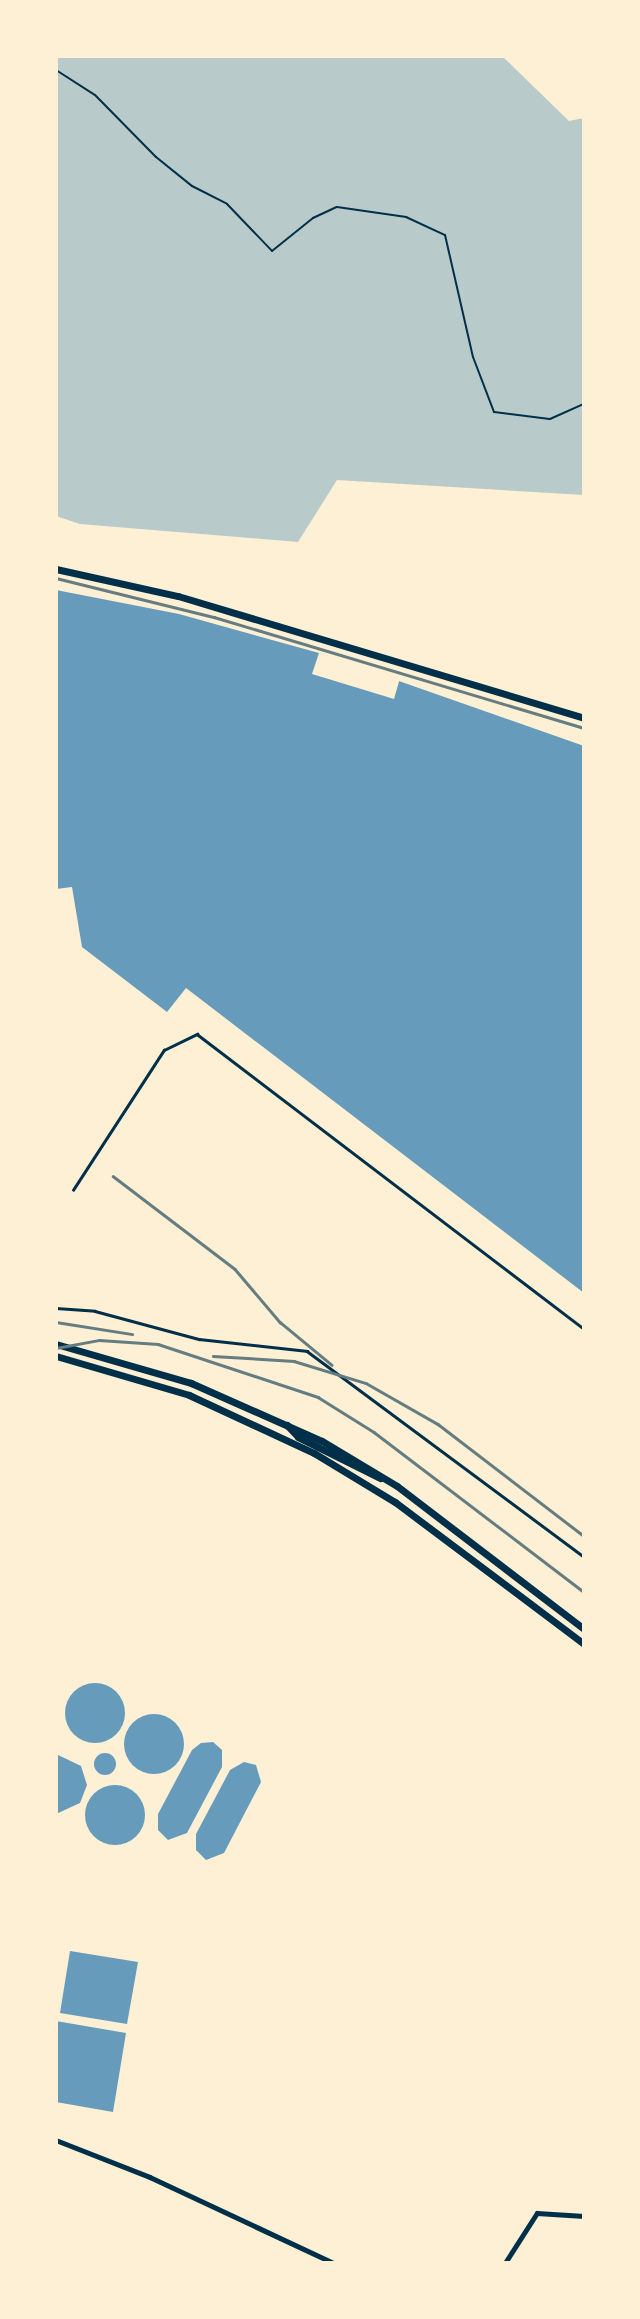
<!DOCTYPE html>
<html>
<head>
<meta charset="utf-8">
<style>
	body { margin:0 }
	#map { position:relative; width:640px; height:2319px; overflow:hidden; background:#fdf0d5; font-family:Rubik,sans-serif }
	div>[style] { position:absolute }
	.green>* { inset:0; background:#b9caca }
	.water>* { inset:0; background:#669bbc }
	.round { border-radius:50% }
	.pier>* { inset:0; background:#fdf0d5 }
	.path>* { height:2px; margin:-1px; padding:0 1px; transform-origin:1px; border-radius:1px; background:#003049 }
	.service>* { height:2.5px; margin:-1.25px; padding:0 1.25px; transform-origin:1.25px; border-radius:1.25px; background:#003049 }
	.minor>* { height:4.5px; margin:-2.25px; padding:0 2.25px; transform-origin:2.25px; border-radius:2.25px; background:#003049 }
	.secondary>* { height:7px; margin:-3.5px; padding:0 3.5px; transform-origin:3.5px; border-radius:3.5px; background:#003049 }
	.rail>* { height:2.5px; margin:-1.25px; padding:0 1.25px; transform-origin:1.25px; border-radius:1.25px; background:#657d81 }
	span { translate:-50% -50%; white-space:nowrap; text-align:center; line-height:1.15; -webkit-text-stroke:5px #fdf0d5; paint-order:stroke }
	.frame { position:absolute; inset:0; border:58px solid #fdf0d5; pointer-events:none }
</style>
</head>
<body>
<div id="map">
	<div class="green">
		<i style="clip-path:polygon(56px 56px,502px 56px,569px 121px,584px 118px,584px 495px,337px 480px,298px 542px,80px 524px,56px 516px)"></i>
	</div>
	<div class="water">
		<i style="clip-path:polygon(56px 590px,179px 614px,319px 653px,584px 746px,584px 1293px,186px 988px,167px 1012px,82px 947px,72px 887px,56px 889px)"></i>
		<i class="round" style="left:65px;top:1683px;width:60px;height:60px"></i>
		<i class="round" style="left:124px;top:1714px;width:60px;height:60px"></i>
		<i style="clip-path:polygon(213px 1742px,222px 1750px,222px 1767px,187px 1833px,168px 1840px,158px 1830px,158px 1814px,192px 1750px,201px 1743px)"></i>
		<i class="round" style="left:94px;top:1753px;width:22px;height:22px"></i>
		<i style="clip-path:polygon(56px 1754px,81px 1766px,87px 1785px,80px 1803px,56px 1814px)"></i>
		<i style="clip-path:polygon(244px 1762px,256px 1765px,261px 1782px,224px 1853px,206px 1860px,196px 1850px,196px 1834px,230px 1770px)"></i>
		<i class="round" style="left:85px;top:1785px;width:60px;height:60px"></i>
		<i style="clip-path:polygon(70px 1951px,138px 1962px,127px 2024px,60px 2013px)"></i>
		<i style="clip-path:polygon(56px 2021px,126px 2033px,113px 2112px,56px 2102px)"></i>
	</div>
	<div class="pier">
		<i style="clip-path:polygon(319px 653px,400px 678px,394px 699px,312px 674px)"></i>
	</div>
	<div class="path">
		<i style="left:56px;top:70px;width:46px;rotate:32.7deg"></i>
		<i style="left:95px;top:95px;width:87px;rotate:45.5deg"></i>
		<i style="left:156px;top:157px;width:46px;rotate:38.9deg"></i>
		<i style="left:192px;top:186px;width:39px;rotate:27deg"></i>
		<i style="left:227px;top:204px;width:65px;rotate:46.2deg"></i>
		<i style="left:272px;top:251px;width:53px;rotate:-38.8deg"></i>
		<i style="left:313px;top:218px;width:26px;rotate:-25deg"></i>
		<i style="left:337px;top:207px;width:70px;rotate:8.2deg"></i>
		<i style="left:406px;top:217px;width:43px;rotate:24.8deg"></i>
		<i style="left:445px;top:235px;width:125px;rotate:77.1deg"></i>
		<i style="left:473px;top:357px;width:59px;rotate:69.1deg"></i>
		<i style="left:494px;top:412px;width:56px;rotate:7.1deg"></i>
		<i style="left:550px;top:419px;width:37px;rotate:-24deg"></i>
	</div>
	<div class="service">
		<i style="left:73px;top:1190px;width:167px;rotate:-57deg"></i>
		<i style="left:164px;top:1050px;width:37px;rotate:-26deg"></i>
		<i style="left:197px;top:1034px;width:487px;rotate:37.3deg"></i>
		<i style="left:56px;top:1308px;width:39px;rotate:4deg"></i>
		<i style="left:95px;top:1311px;width:108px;rotate:15.1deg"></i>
		<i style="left:199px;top:1339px;width:109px;rotate:6.3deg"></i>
		<i style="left:307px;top:1351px;width:345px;rotate:36.6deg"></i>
	</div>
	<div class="minor">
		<i style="left:56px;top:2140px;width:101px;rotate:21.5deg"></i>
		<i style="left:150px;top:2177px;width:203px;rotate:25.1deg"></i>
		<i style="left:505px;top:2263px;width:59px;rotate:-57.4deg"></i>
		<i style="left:537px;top:2213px;width:47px;rotate:3.7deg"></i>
	</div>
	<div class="secondary">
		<i style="left:56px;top:569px;width:125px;rotate:12.5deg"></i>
		<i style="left:178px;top:596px;width:424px;rotate:16.7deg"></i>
		<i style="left:56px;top:1344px;width:141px;rotate:16.1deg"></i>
		<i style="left:191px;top:1383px;width:143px;rotate:23.9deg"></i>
		<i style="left:322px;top:1441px;width:87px;rotate:31deg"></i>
		<i style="left:397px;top:1486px;width:235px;rotate:37.4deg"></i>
		<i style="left:56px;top:1356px;width:139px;rotate:16.3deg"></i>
		<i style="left:189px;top:1395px;width:138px;rotate:24.9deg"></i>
		<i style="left:314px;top:1453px;width:95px;rotate:31.2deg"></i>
		<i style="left:395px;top:1502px;width:236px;rotate:36.9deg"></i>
		<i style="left:287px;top:1425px;width:16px;rotate:47deg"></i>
		<i style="left:298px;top:1437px;width:92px;rotate:26.6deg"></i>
	</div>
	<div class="rail">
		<i style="left:56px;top:578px;width:163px;rotate:13.9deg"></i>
		<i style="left:214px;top:617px;width:386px;rotate:16.7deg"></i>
		<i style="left:113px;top:1176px;width:153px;rotate:37.3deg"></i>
		<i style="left:235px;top:1269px;width:70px;rotate:49.7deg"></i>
		<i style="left:280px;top:1322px;width:67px;rotate:39.6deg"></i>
		<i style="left:56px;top:1322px;width:77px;rotate:9deg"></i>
		<i style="left:56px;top:1348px;width:44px;rotate:-10.5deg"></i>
		<i style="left:99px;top:1340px;width:59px;rotate:3.9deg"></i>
		<i style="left:158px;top:1344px;width:169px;rotate:18.3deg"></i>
		<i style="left:318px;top:1397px;width:66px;rotate:32deg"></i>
		<i style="left:374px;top:1432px;width:264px;rotate:37.3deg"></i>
		<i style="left:213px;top:1356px;width:81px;rotate:3.5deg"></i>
		<i style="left:294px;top:1361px;width:75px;rotate:17deg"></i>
		<i style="left:366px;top:1383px;width:83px;rotate:29.7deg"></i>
		<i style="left:438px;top:1424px;width:184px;rotate:37.5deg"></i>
	</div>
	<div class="frame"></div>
</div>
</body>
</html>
